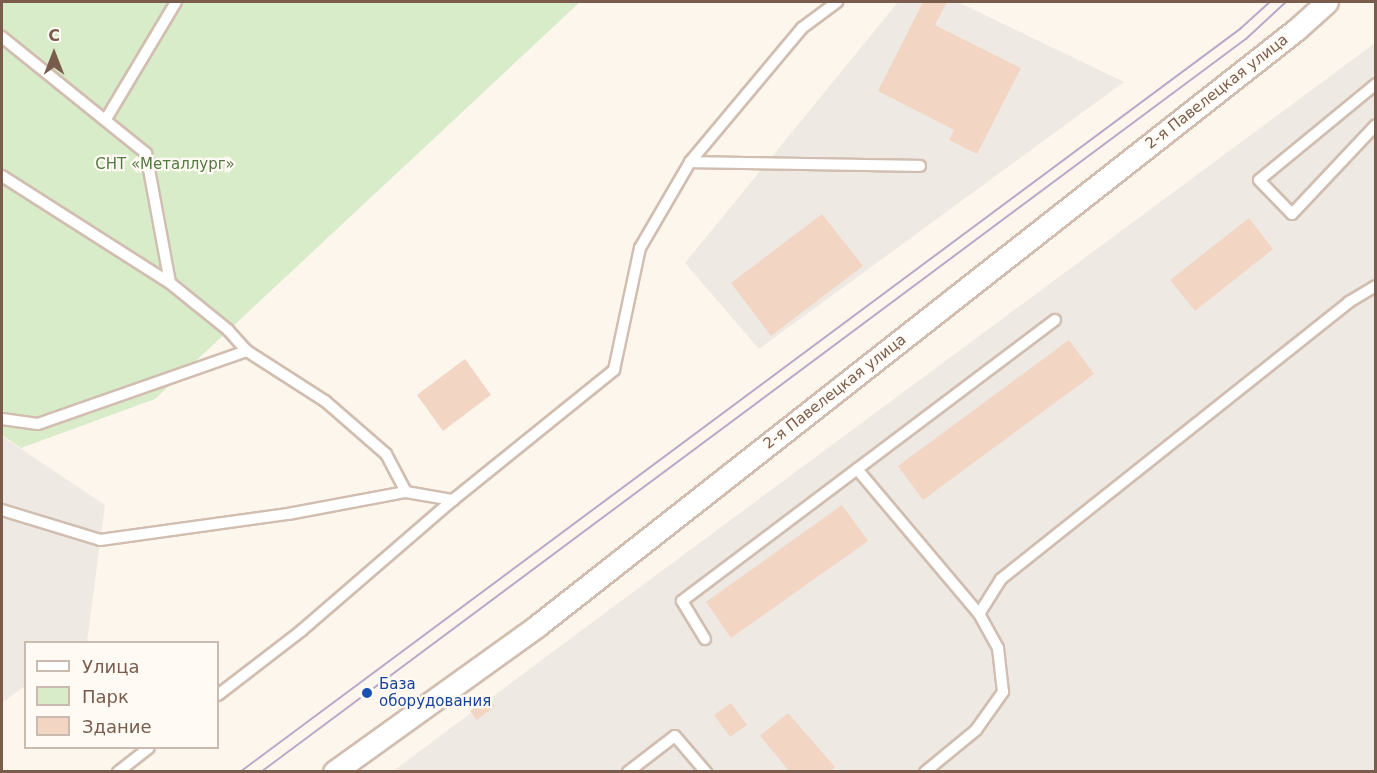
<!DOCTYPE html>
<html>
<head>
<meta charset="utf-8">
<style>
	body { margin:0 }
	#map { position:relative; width:1377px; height:773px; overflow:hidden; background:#fdf6ec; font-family:"DejaVu Sans",sans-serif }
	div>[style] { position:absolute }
	.industrial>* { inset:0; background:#efe9e4 }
	.green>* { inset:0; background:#d8ecc9 }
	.building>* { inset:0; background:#f3d5c3 }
	.roads { filter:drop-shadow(2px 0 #d1beb0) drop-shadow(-2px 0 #d1beb0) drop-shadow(0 2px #d1beb0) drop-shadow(0 -2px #d1beb0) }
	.lane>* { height:10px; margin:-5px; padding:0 5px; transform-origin:5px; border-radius:5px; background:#fff }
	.street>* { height:21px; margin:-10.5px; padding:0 10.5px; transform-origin:10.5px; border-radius:10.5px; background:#fff }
	.tram>* { height:1.5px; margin:-0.75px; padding:0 0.75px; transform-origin:0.75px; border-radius:0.75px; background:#b9a8c9 }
	.dots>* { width:16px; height:16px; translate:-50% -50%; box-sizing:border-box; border:3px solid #fffaf3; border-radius:50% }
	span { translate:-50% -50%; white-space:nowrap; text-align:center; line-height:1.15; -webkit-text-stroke:4.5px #fffaf3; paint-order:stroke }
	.street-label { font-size:15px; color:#7a5c4d }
	.park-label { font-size:15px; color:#537a41 }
	.transit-label { font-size:15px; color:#164399 }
	.left { translate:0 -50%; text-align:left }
	.frame { position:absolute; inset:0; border:3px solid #7a5c4d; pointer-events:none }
	.legend { position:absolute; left:24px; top:641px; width:195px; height:108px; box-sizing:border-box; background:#fffaf3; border:2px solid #cabbb1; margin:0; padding:8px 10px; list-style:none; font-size:18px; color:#7a5c4d }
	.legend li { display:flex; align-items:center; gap:12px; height:30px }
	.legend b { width:30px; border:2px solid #cabbb1 }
	.north { position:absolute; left:24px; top:24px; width:60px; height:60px; -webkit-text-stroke:4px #fffaf3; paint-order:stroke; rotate:0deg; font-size:16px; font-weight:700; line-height:24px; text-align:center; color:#7a5c4d }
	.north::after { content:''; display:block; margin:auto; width:21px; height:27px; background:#7a5c4d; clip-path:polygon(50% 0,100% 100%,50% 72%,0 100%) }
</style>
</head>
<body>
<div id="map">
	<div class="industrial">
		<i style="clip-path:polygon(898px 2px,958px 2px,1124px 82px,759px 349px,685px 263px)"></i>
		<i style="clip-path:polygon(1375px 43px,1375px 771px,392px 772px,559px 647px)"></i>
		<i style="clip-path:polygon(2px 436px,105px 505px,87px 642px,26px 642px,25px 686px,2px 703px)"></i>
	</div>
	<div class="green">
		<i style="clip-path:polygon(2px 2px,580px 2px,155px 399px,21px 448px,2px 435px)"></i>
	</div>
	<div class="building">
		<i style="clip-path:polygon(923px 2px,947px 2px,935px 25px,1021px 68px,977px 154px,949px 140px,954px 130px,878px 91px)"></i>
		<i style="clip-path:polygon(822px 214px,863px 266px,771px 336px,731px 283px)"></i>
		<i style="clip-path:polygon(1249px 218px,1273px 249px,1195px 311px,1170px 280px)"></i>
		<i style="clip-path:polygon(1069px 340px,1094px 374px,923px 500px,898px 466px)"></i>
		<i style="clip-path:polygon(465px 359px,491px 395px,443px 431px,417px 395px)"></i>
		<i style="clip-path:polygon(842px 505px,868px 541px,731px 638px,706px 602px)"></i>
		<i style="clip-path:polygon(487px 697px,495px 706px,477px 720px,470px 711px)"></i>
		<i style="clip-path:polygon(731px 703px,747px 725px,730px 737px,714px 715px)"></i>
		<i style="clip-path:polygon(788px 713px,835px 767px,830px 772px,790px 772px,760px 736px)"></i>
	</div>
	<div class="roads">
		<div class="lane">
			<i style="left:2px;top:37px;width:185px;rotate:38.9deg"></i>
			<i style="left:146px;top:153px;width:132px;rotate:79.5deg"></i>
			<i style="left:1376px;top:84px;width:151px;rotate:140.6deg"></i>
			<i style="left:1259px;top:180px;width:47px;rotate:45.9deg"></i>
			<i style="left:1292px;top:214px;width:122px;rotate:-46.7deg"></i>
			<i style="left:106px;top:119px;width:136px;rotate:-59.1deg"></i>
			<i style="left:690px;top:162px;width:230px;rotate:1deg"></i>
			<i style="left:2px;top:176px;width:199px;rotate:32.5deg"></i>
			<i style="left:170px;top:283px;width:75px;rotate:39deg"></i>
			<i style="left:228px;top:330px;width:28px;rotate:48deg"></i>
			<i style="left:247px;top:351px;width:93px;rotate:32.7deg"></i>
			<i style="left:325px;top:401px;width:81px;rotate:41deg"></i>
			<i style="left:386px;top:454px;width:43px;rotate:62.2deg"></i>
			<i style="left:2px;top:419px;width:36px;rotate:8deg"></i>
			<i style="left:38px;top:424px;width:221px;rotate:-19.3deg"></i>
			<i style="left:857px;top:469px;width:189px;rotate:49.9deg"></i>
			<i style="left:2px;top:510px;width:102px;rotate:17deg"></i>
			<i style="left:100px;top:540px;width:190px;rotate:-7.9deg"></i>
			<i style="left:288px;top:514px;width:120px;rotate:-10.6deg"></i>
			<i style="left:406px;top:492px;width:48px;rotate:9.7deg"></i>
			<i style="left:705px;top:639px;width:44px;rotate:-121.2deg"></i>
			<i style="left:682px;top:601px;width:467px;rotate:-37deg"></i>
			<i style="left:218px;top:695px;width:105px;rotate:-37.6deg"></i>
			<i style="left:301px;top:631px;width:201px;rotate:-40.8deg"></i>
			<i style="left:453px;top:500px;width:207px;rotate:-38.9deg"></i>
			<i style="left:614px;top:370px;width:125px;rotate:-78deg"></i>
			<i style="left:640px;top:248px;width:99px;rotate:-59.8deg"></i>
			<i style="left:690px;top:162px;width:175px;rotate:-50.1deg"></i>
			<i style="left:802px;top:28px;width:44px;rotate:-36.6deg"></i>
			<i style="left:118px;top:772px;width:39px;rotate:-38deg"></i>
			<i style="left:628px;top:772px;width:59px;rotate:-37.5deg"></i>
			<i style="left:675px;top:736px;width:48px;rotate:49.3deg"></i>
			<i style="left:925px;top:772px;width:66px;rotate:-39.5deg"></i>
			<i style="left:976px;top:730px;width:47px;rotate:-54.6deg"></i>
			<i style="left:1003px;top:692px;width:44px;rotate:-96.5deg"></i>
			<i style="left:998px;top:648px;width:39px;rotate:-119deg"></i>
			<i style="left:979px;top:614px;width:41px;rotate:-57.8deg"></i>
			<i style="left:1001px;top:579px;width:445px;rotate:-38.5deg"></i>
			<i style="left:1349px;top:302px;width:31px;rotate:-31deg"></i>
		</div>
		<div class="street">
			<i style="left:334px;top:772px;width:250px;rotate:-35.7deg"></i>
			<i style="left:537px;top:626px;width:966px;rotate:-38.15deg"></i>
			<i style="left:1297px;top:29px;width:40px;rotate:-42deg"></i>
		</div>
	</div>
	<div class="tram">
		<i style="left:240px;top:772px;width:1246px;rotate:-36.61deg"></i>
		<i style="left:1240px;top:29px;width:40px;rotate:-42deg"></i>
		<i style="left:261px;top:772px;width:1228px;rotate:-36.66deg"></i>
		<i style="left:1246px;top:39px;width:54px;rotate:-42.8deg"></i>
	</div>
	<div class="dots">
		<i style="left:367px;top:693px;background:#1a4fb4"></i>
	</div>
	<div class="street-label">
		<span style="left:1217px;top:92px;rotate:-38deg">2-я Павелецкая улица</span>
		<span style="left:835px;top:392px;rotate:-38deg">2-я Павелецкая улица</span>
	</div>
	<div class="park-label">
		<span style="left:165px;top:165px">СНТ «Металлург»</span>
	</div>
	<div class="transit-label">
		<span class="left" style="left:379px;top:693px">База<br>оборудования</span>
	</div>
	<div class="frame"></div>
	<ul class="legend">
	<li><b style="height:8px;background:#fff"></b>Улица</li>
	<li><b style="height:16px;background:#d8ecc9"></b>Парк</li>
	<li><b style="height:16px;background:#f3d5c3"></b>Здание</li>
	</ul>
	<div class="north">С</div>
</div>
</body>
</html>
